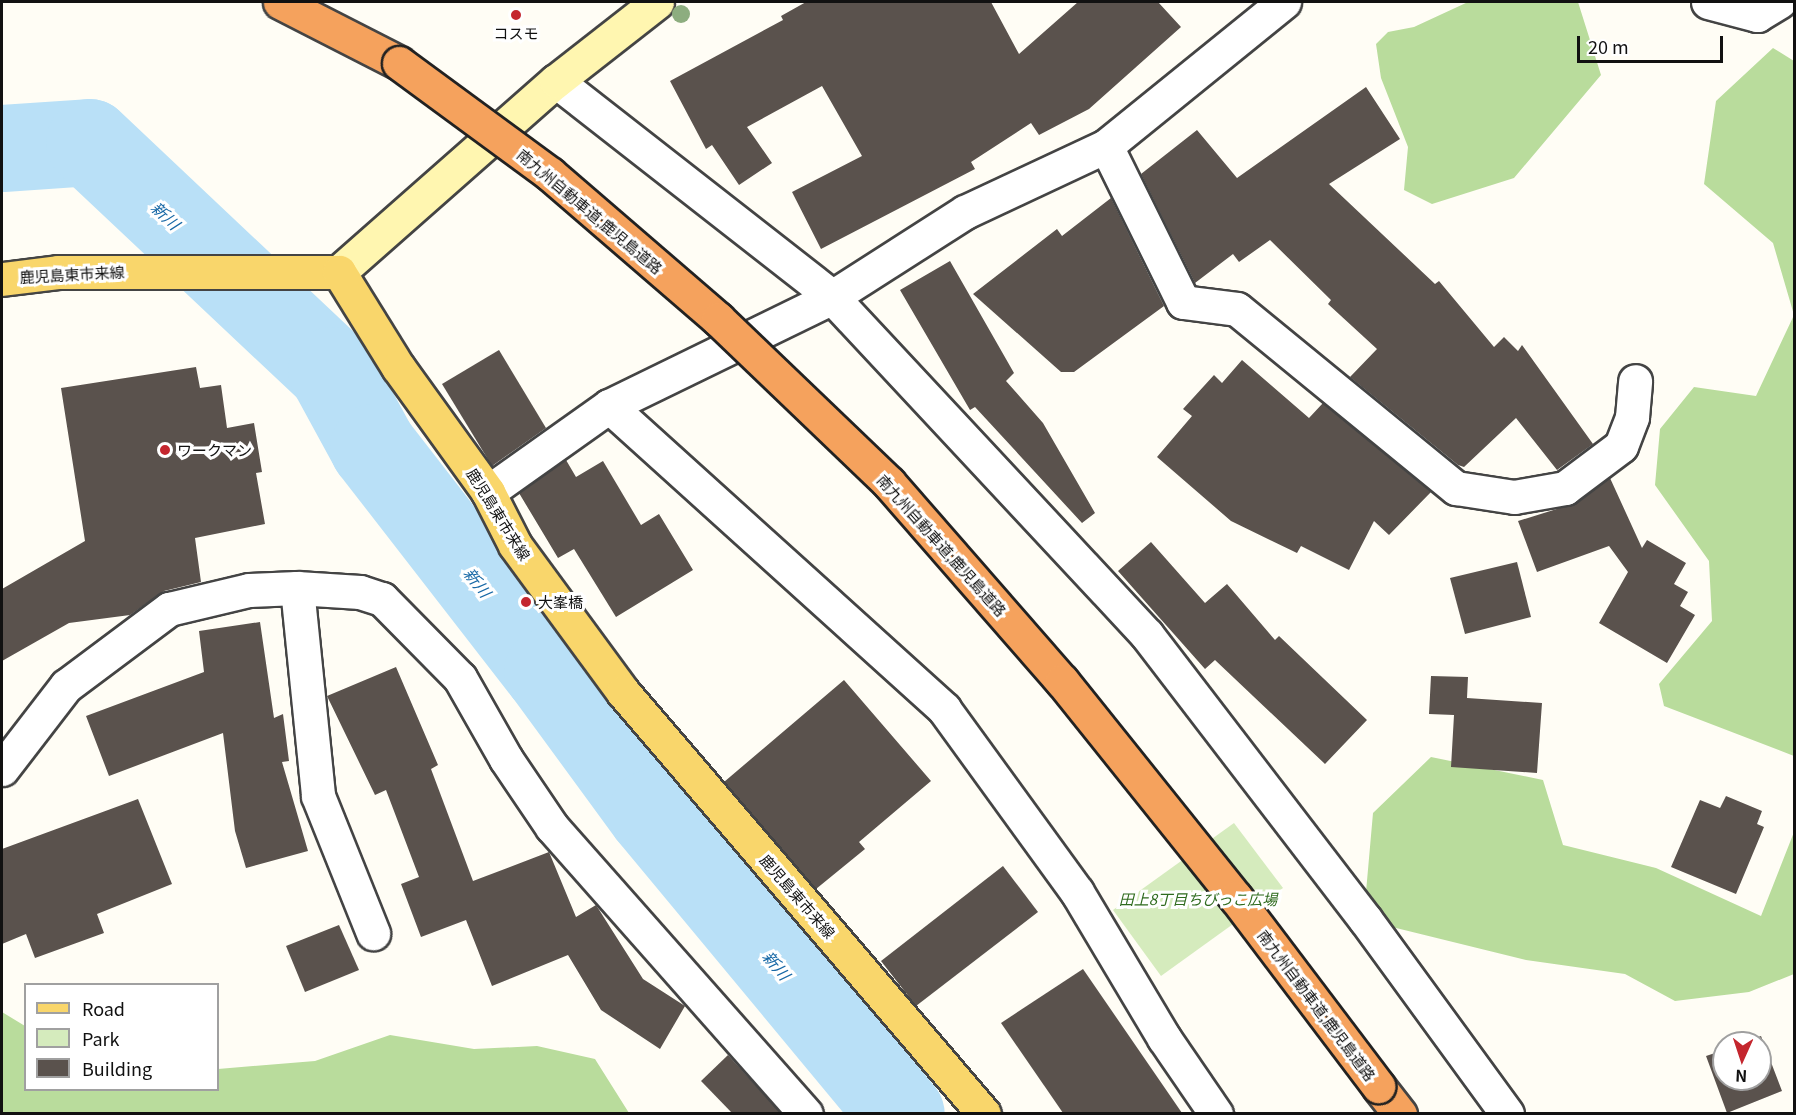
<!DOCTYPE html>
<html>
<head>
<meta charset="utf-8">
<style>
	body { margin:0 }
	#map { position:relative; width:1796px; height:1115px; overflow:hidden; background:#fffdf5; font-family:Georgia,"Noto Sans JP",serif }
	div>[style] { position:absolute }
	.green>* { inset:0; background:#d5ebbd }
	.forest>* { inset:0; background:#b9dc9c }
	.river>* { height:87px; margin:-43.5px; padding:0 43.5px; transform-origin:43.5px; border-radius:43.5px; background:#b9e0f7 }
	.building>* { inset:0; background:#5a524d }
	.roads { filter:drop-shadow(2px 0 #444) drop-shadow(-2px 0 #444) drop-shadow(0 2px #444) drop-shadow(0 -2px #444) }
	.street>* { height:33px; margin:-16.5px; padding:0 16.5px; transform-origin:16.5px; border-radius:16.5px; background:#fff }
	.secondary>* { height:33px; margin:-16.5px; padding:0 16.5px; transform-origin:16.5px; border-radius:16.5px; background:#fff6b0 }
	.primary>* { height:33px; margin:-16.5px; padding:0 16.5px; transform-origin:16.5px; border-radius:16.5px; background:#f9d66b }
	.highway>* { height:33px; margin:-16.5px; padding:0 16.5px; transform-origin:16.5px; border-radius:16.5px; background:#f5a25d }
	.bridges { filter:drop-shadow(2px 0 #222) drop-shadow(-2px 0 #222) drop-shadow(0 2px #222) drop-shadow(0 -2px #222) }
	.highway-bridge>* { height:33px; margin:-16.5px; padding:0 16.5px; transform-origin:16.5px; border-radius:16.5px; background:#f5a25d }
	.trees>* { width:18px; height:18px; margin:-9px; border-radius:50%; background:#8dad7f }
	.dots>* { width:16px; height:16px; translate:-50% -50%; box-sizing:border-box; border:3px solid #fff; border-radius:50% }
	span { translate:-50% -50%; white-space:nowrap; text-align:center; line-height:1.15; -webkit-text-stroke:6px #fff; paint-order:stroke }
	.poi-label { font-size:15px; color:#111 }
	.left { translate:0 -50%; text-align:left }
	.street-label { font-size:15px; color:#111 }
	.park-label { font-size:15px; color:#2f6b1f; font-style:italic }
	.water-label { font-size:16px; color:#1768a6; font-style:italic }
	.frame { position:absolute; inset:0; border:3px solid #111; pointer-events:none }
	.legend { position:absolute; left:24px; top:983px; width:195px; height:108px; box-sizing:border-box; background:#fff; border:2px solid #a0a0a0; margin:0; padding:8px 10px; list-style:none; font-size:18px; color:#111 }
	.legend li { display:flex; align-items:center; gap:12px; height:30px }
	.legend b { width:30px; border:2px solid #a0a0a0 }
	.north { position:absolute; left:1712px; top:1031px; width:60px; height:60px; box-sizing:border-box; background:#fff; border:2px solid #a0a0a0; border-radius:50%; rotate:183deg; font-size:16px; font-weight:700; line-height:24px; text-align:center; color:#111 }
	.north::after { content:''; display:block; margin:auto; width:21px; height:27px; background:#c4262e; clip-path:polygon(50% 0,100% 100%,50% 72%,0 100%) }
	.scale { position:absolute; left:1577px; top:36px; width:146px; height:27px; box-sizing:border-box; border:3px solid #111; border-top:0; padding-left:8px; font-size:18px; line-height:21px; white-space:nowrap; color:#111; -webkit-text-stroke:4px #fff; paint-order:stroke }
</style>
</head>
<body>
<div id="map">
	<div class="green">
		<i style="clip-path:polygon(1234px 823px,1283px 888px,1161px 976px,1113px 910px)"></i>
	</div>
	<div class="forest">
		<i style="clip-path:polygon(1468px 2px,1578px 2px,1601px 75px,1514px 178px,1432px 204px,1404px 190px,1408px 147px,1381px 78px,1376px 44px,1388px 32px,1414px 27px)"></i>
		<i style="clip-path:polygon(1773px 48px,1794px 61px,1794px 756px,1664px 706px,1659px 684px,1712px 621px,1709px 561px,1655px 485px,1660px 429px,1694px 387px,1756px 396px,1794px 315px,1773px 243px,1704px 184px,1716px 101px)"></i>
		<i style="clip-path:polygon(1431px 757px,1543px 780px,1563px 845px,1656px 868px,1761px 916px,1794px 832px,1794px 974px,1749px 992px,1675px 1001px,1625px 974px,1526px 960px,1388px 926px,1366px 892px,1373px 813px)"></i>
		<i style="clip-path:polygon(2px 1012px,25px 1026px,26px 1090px,218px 1090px,218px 1069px,315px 1061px,390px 1035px,474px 1049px,537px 1046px,595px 1059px,629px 1113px,2px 1113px)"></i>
	</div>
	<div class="river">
		<i style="left:2px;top:148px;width:87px;rotate:-3.9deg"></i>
		<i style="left:89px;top:142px;width:332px;rotate:43.3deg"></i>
		<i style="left:331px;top:370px;width:88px;rotate:61.4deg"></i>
		<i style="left:373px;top:447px;width:284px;rotate:52.2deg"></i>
		<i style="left:547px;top:671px;width:176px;rotate:53.8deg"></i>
		<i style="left:651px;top:813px;width:391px;rotate:50.3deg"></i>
	</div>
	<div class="building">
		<i style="clip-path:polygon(806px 2px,991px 2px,1019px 54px,1078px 2px,1158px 2px,1181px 27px,1089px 109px,1039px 135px,1031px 123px,971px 162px,975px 169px,821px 249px,792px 192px,862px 156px,822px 86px,747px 127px,772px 163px,739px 185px,712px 145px,706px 149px,670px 81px,783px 20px,781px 16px)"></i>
		<i style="clip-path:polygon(1366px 87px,1400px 139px,1329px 184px,1435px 284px,1439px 281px,1494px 347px,1504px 337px,1518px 351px,1522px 345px,1593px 444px,1557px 470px,1516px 418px,1464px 467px,1458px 465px,1350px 377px,1377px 349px,1328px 304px,1331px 300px,1270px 240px,1239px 262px,1233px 254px,1195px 283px,1141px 174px,1197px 130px,1237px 178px)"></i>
		<i style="clip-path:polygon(1111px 198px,1164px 306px,1074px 372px,1061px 372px,973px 294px,1057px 229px,1062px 236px)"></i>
		<i style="clip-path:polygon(950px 261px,1014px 373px,1006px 381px,1043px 423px,1095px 513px,1082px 523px,975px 407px,970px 410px,900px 290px)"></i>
		<i style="clip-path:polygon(499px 350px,546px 428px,492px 466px,442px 384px)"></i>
		<i style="clip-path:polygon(1242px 360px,1309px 418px,1323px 403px,1431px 492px,1389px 535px,1374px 521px,1349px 570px,1301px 546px,1297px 553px,1231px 521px,1157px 457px,1192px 416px,1183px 409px,1214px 375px,1222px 383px)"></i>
		<i style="clip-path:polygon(196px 367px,200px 388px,221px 385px,227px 428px,254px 423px,262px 472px,256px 473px,265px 524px,195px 538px,201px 582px,164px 591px,130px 615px,69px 623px,2px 661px,2px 589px,85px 541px,61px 388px)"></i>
		<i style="clip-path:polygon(566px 460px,576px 477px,603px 461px,641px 525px,659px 514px,693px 570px,616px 617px,574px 549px,558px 558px,519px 493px)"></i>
		<i style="clip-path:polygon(1610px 478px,1642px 548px,1647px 540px,1686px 563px,1674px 584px,1688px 592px,1680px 606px,1695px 615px,1667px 663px,1599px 623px,1628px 572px,1609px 546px,1537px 572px,1518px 521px,1576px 503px)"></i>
		<i style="clip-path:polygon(1151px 542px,1205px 603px,1227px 584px,1275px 640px,1279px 636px,1367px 720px,1325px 764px,1215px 660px,1205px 669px,1118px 571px)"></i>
		<i style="clip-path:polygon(1517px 562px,1531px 617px,1465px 634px,1450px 578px)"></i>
		<i style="clip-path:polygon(260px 622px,274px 718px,283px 714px,289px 761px,282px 762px,308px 851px,246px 868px,235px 831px,223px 733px,109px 776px,86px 716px,204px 672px,199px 631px)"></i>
		<i style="clip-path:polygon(396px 667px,438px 765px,431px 769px,473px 881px,549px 852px,576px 917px,596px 905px,643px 979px,685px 1006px,660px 1049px,601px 1010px,568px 955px,492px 986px,466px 920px,421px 937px,401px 884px,419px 877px,386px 790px,375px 795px,327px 696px)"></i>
		<i style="clip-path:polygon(1431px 676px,1468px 677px,1467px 698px,1542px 703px,1537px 773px,1451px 767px,1454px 715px,1429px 714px)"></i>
		<i style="clip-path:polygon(844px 680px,931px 781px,859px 842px,865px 849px,816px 889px,724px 782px)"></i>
		<i style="clip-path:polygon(1726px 796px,1762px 811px,1757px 824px,1764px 827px,1736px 894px,1671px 867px,1700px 800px,1720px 808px)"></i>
		<i style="clip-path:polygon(138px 799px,172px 884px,97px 914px,104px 933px,35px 958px,26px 934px,2px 944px,2px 849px)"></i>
		<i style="clip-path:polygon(1003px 866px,1038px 912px,916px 1006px,881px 961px)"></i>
		<i style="clip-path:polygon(339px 925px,359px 970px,305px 992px,286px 946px)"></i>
		<i style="clip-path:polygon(1083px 969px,1182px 1113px,1063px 1113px,1001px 1023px)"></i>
		<i style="clip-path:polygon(1761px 1036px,1782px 1091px,1727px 1113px,1706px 1056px,1724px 1050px,1724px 1079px,1760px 1079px,1760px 1043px,1742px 1043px)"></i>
		<i style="clip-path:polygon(728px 1055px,781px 1113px,732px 1113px,701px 1081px)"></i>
	</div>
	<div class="roads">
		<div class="street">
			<i style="left:1708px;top:2px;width:51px;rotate:14.9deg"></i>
			<i style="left:1757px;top:15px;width:26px;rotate:-31deg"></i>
			<i style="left:556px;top:81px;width:350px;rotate:38deg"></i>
			<i style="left:832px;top:297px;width:462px;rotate:47deg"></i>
			<i style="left:1147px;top:635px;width:358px;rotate:52.5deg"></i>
			<i style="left:1365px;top:919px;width:241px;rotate:53.9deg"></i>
			<i style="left:1106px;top:146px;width:174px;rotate:63.7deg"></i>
			<i style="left:1183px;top:302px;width:54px;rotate:7.4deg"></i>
			<i style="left:1237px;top:309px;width:283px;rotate:39.3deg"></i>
			<i style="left:1456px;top:488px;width:59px;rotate:8.8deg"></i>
			<i style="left:1514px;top:497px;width:52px;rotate:-10deg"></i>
			<i style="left:1565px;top:488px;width:70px;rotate:-36.9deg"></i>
			<i style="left:1621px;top:446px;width:31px;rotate:-69deg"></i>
			<i style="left:1632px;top:417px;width:36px;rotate:-85deg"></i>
			<i style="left:609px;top:406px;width:452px;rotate:42.1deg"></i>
			<i style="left:944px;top:709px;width:226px;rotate:54deg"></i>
			<i style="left:1077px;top:892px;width:170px;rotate:59.2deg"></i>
			<i style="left:1164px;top:1038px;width:92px;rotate:55.6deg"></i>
			<i style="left:488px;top:492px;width:148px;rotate:-35.4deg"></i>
			<i style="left:609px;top:406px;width:248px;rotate:-26deg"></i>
			<i style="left:832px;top:297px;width:158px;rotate:-32.6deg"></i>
			<i style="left:965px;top:212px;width:156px;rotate:-25.1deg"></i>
			<i style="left:1106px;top:146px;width:229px;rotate:-39deg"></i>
			<i style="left:297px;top:588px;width:209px;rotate:84.2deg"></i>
			<i style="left:318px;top:796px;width:148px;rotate:68.1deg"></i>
			<i style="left:2px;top:769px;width:105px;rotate:-52.4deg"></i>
			<i style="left:66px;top:686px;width:129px;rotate:-36.8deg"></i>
			<i style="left:169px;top:609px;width:82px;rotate:-13.4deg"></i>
			<i style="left:249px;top:590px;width:48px;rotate:-2.4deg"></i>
			<i style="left:297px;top:588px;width:63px;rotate:3.6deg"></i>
			<i style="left:360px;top:592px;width:23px;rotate:18deg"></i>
			<i style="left:382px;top:599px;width:111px;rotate:45.4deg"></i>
			<i style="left:460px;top:678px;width:93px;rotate:60.4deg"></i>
			<i style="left:506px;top:759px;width:82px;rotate:55.9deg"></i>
			<i style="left:552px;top:827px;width:383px;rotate:48.5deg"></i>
		</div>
		<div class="secondary">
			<i style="left:339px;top:272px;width:289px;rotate:-41.4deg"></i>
			<i style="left:556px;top:81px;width:128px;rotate:-38deg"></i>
		</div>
		<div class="primary">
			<i style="left:2px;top:279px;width:56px;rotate:-7.1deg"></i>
			<i style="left:58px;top:272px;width:281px"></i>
			<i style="left:339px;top:272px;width:112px;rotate:58.2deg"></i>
			<i style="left:398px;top:367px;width:154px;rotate:54.2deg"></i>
			<i style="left:488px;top:492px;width:59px;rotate:63deg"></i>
			<i style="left:515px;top:545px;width:182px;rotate:53.7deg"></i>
			<i style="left:623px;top:692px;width:555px;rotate:49.45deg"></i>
		</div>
		<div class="highway">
			<i style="left:280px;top:2px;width:134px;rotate:27.1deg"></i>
			<i style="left:1378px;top:1086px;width:36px;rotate:52deg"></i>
		</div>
	</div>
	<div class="bridges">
		<div class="highway-bridge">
			<i style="left:399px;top:63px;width:187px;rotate:36.3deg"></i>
			<i style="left:550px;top:174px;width:222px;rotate:40.8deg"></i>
			<i style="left:718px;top:319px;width:237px;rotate:43.8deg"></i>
			<i style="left:889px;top:483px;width:263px;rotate:48.9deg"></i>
			<i style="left:1062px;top:681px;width:278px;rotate:51.3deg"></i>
			<i style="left:1236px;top:898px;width:236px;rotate:52.9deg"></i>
		</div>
	</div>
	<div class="trees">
		<i style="left:681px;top:14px"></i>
	</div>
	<div class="dots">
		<i style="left:516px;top:15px;background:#c4262e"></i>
		<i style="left:165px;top:450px;background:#c4262e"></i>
		<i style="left:526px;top:602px;background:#c4262e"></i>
	</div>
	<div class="poi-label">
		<span style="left:516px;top:33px">コスモ</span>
		<span class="left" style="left:177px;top:450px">ワークマン</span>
		<span class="left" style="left:538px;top:602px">大峯橋</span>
	</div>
	<div class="street-label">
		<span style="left:590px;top:211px;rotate:40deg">南九州自動車道;鹿児島道路</span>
		<span style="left:72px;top:274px;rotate:-3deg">鹿児島東市来線</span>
		<span style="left:499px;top:514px;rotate:58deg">鹿児島東市来線</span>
		<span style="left:942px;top:545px;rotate:48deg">南九州自動車道;鹿児島道路</span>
		<span style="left:798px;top:896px;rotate:49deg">鹿児島東市来線</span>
		<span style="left:1317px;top:1005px;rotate:53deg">南九州自動車道;鹿児島道路</span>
	</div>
	<div class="park-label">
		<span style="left:1198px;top:899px">田上8丁目ちびっこ広場</span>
	</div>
	<div class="water-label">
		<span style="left:166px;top:215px;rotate:43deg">新川</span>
		<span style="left:478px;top:582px;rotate:52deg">新川</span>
		<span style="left:777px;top:965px;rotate:50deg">新川</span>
	</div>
	<div class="frame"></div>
	<ul class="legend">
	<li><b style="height:8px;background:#f9d66b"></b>Road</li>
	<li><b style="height:16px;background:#d5ebbd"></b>Park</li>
	<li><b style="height:16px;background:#5a524d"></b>Building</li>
	</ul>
	<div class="north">N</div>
	<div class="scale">20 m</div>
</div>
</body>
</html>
